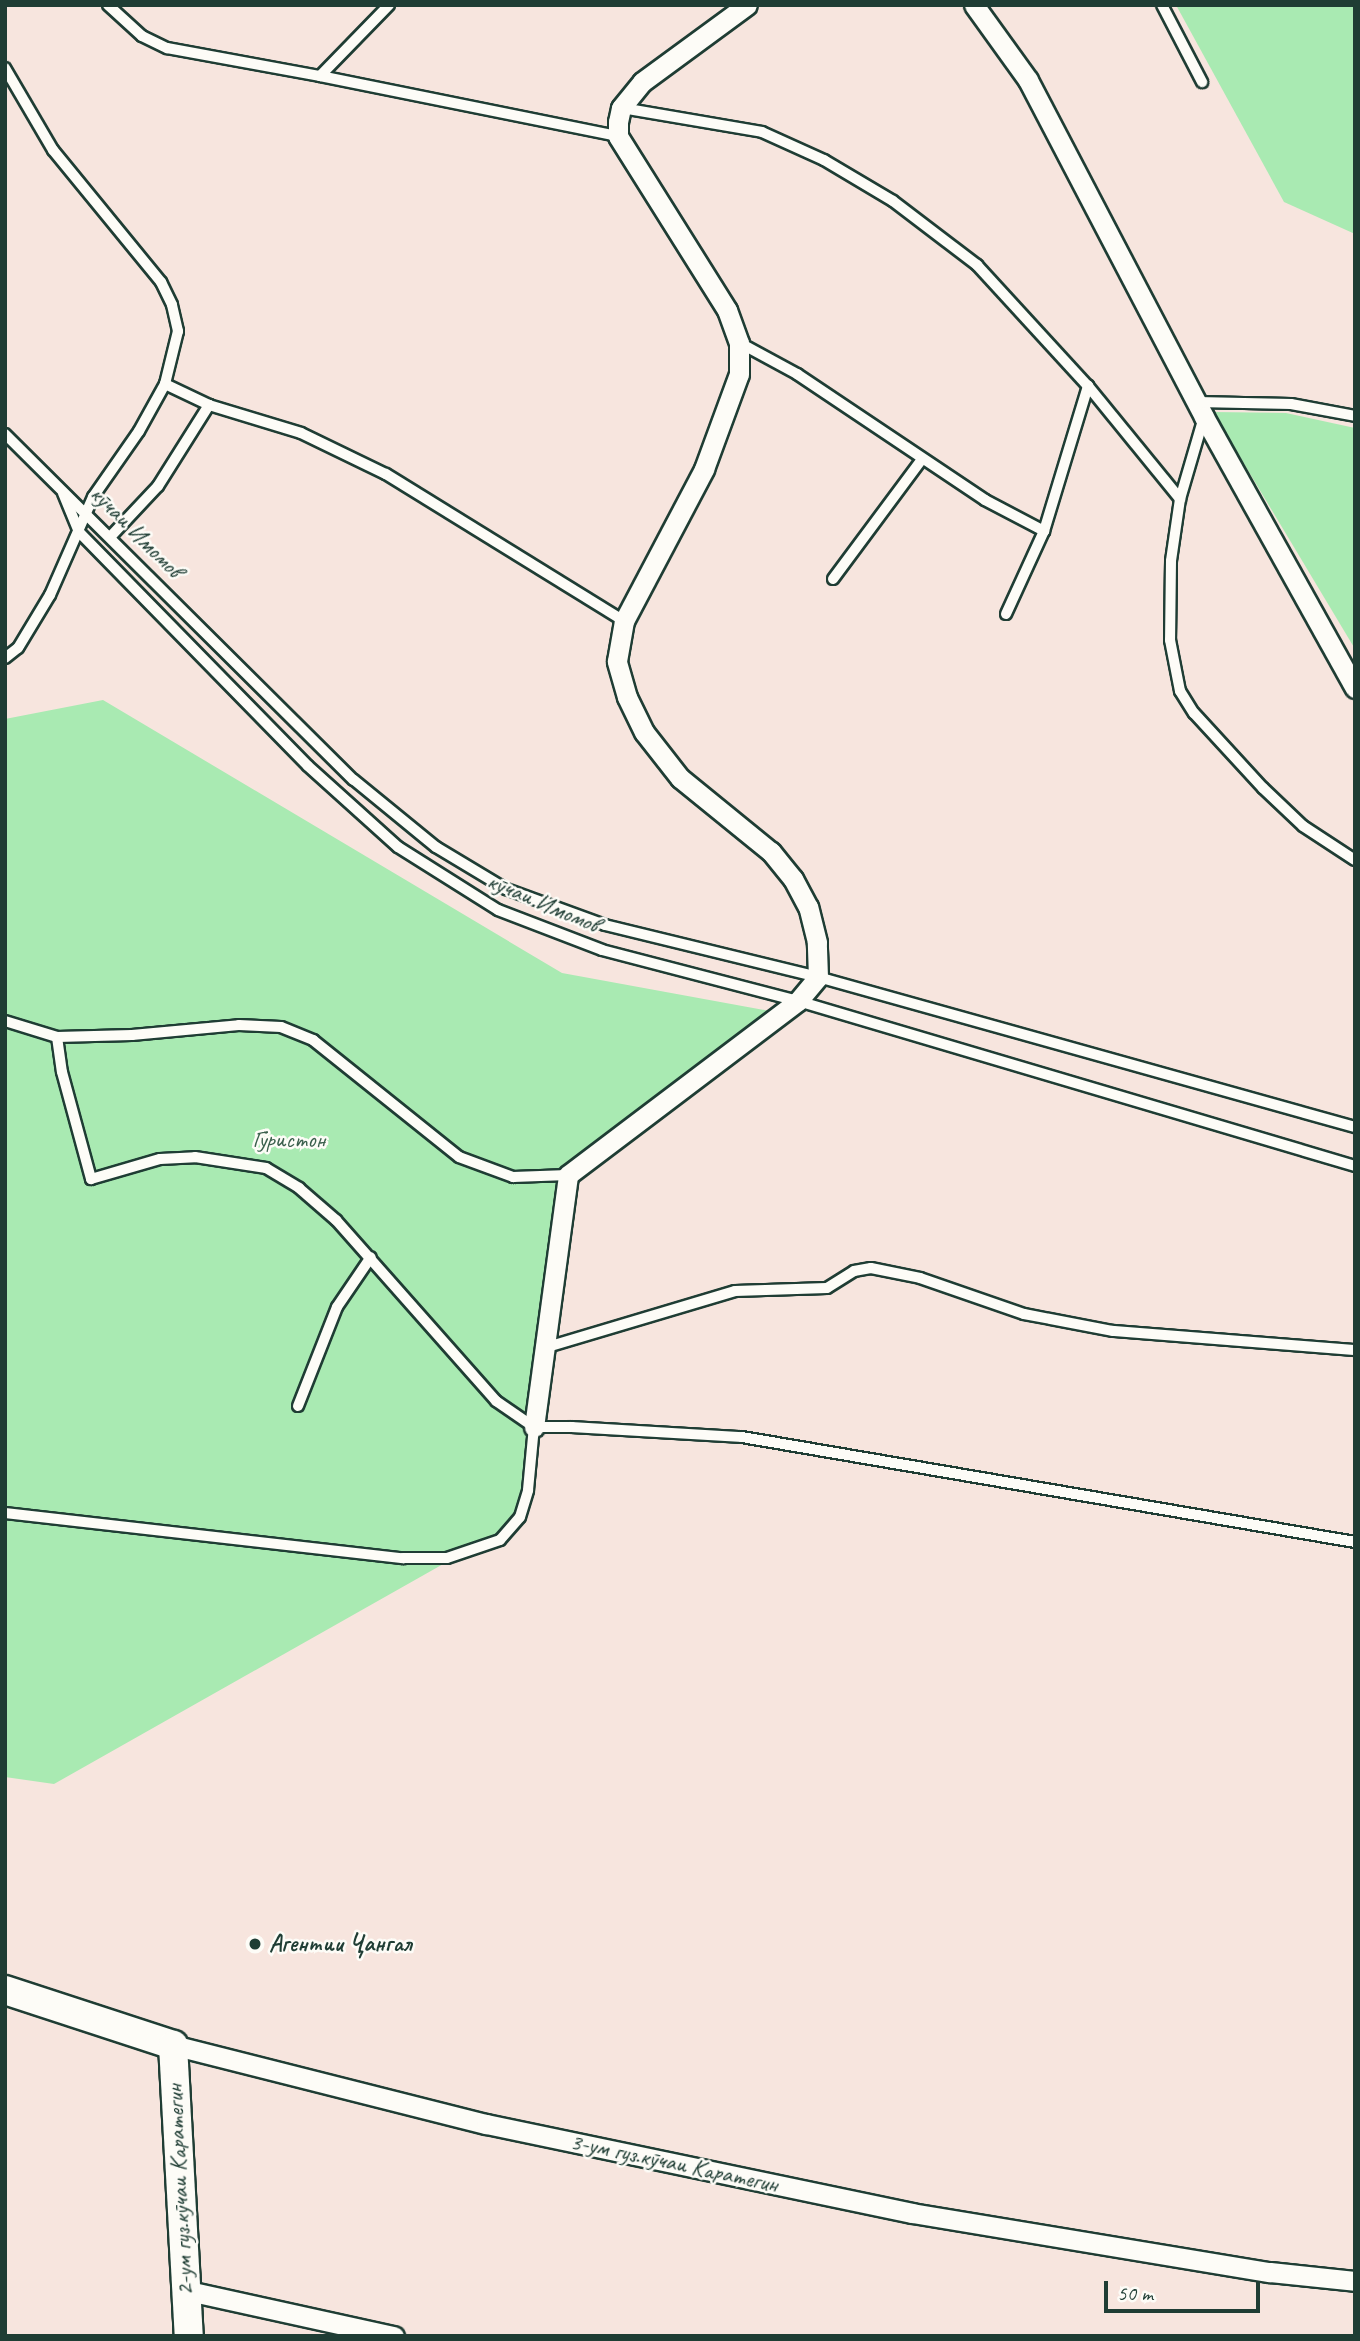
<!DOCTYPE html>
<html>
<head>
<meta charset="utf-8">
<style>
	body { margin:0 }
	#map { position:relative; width:1360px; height:2341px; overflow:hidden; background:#f7e5de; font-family:Caveat,sans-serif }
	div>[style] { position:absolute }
	.green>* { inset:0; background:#a9eab2 }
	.roads { filter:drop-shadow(2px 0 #1f3d34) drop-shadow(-2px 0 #1f3d34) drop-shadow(0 2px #1f3d34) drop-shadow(0 -2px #1f3d34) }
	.lane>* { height:10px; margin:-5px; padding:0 5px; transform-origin:5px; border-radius:5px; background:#fdfcf7 }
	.street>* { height:19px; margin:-9.5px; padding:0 9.5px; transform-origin:9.5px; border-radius:9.5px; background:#fdfcf7 }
	.secondary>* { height:28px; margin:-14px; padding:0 14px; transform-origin:14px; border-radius:14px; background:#fdfcf7 }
	.dots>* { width:19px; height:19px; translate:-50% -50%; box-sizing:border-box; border:4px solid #fdfcf7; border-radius:50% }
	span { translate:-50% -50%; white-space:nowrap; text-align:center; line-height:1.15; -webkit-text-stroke:5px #fdfcf7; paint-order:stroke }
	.street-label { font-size:24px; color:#1f3d34 }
	.park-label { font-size:24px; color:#3b604d }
	.poi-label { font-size:24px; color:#1f3d34; font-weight:700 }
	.left { translate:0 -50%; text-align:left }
	.frame { position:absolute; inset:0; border:7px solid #1f3d34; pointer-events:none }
	.scale { position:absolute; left:1104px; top:2281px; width:156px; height:32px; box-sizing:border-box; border:4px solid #1f3d34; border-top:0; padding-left:9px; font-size:21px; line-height:24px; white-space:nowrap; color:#1f3d34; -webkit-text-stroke:5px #fdfcf7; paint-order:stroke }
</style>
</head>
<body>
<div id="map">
	<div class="green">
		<i style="clip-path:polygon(1176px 5px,1355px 5px,1355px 234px,1284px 202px)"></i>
		<i style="clip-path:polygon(1213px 412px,1286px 413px,1355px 428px,1355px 649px)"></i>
		<i style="clip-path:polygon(103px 700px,562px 973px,775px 1012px,567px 1187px,521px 1520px,54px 1784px,5px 1777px,5px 719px)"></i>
	</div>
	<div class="roads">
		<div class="lane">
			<i style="left:108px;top:5px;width:46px;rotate:42.4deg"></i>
			<i style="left:142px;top:36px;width:28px;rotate:26deg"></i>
			<i style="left:167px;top:48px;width:156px;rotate:10.4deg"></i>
			<i style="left:389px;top:5px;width:99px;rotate:134.2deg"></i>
			<i style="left:320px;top:76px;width:304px;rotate:11.4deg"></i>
			<i style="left:1162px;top:5px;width:87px;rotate:62.5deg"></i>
			<i style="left:5px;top:68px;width:95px;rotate:59.7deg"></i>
			<i style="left:53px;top:150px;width:171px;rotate:50.7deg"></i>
			<i style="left:161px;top:282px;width:25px;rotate:64deg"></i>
			<i style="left:172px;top:305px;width:27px;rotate:77deg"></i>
			<i style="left:178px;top:331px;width:55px;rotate:103.8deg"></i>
			<i style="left:165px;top:384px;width:49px;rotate:25.5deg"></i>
			<i style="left:209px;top:405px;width:96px;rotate:16.9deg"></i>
			<i style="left:301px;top:433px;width:94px;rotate:25.8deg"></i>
			<i style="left:386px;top:474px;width:280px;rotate:31.7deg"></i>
			<i style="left:622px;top:108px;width:142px;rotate:9.7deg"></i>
			<i style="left:762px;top:132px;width:68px;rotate:24.3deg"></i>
			<i style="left:824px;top:160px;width:80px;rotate:30.7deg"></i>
			<i style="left:893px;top:201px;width:106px;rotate:37.3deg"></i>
			<i style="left:977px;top:265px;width:164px;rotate:47.5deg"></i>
			<i style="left:1088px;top:386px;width:146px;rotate:50.8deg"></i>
			<i style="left:740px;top:343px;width:65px;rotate:28.5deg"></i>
			<i style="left:797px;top:374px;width:226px;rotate:33.8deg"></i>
			<i style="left:985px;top:500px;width:67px;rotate:27.7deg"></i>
			<i style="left:1044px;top:531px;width:152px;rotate:-73.1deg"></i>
			<i style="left:1197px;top:402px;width:94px;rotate:1.2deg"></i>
			<i style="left:1291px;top:404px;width:65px;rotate:10.6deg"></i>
			<i style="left:1204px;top:417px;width:85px;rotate:106.3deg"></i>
			<i style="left:1180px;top:499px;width:63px;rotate:98.3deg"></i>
			<i style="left:1171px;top:561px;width:79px;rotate:90.7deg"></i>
			<i style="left:1170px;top:640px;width:52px;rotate:78.9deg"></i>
			<i style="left:1180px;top:691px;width:26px;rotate:58deg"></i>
			<i style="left:1194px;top:713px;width:102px;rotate:47.4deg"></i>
			<i style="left:1263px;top:788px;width:55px;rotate:43.5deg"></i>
			<i style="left:1303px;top:826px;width:62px;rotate:33.2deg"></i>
			<i style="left:5px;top:434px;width:491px;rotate:44.8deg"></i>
			<i style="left:354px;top:780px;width:106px;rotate:39.3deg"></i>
			<i style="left:436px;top:847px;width:82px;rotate:31deg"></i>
			<i style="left:506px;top:889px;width:105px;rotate:20deg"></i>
			<i style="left:605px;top:925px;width:219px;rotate:13.7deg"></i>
			<i style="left:818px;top:977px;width:558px;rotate:15.61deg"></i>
			<i style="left:63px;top:493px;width:42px;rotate:67.7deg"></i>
			<i style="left:79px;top:532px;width:327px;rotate:45.6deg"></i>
			<i style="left:308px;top:766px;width:121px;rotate:42deg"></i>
			<i style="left:398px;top:847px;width:118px;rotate:32.2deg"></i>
			<i style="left:498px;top:910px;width:111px;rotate:21deg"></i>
			<i style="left:602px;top:950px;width:203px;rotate:14.6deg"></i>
			<i style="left:798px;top:1001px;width:581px;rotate:16.5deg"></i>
			<i style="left:112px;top:535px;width:67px;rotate:-46.8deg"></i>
			<i style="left:158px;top:486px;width:96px;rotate:-57.8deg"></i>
			<i style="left:833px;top:579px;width:149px;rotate:-53.4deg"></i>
			<i style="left:1006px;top:614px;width:91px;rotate:-65.4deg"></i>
			<i style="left:5px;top:658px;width:16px;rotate:-38deg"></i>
			<i style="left:18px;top:648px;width:62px;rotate:-58.9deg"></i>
			<i style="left:50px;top:595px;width:107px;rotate:-66.3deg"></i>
			<i style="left:93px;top:497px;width:80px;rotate:-55.1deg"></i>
			<i style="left:139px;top:431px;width:54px;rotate:-61deg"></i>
			<i style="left:5px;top:1021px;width:54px;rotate:17.1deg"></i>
			<i style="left:57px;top:1037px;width:75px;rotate:-1.5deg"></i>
			<i style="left:132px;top:1035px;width:107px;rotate:-5.3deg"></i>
			<i style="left:239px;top:1025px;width:42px;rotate:2.7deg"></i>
			<i style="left:281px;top:1027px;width:35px;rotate:22deg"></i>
			<i style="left:313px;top:1040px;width:187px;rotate:38.7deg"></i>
			<i style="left:459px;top:1157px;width:58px;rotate:20.3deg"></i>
			<i style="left:513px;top:1177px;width:55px;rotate:-2.1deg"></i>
			<i style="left:57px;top:1037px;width:35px;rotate:82deg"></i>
			<i style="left:62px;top:1072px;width:111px;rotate:74.8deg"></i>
			<i style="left:91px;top:1179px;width:72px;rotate:-16.2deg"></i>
			<i style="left:160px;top:1159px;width:35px;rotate:-3deg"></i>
			<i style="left:195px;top:1157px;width:72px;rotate:8.8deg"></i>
			<i style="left:266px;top:1168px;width:39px;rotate:31deg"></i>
			<i style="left:299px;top:1188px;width:49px;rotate:40.9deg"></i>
			<i style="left:336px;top:1220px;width:242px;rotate:48.5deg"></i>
			<i style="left:496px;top:1401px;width:46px;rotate:34.4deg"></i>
			<i style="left:544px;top:1348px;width:199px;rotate:-16.6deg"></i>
			<i style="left:735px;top:1291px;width:92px;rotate:-1.9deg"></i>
			<i style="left:827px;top:1288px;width:32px;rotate:-32deg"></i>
			<i style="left:854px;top:1271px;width:17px;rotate:-10deg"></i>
			<i style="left:871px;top:1268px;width:50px;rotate:11.5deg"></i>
			<i style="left:920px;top:1278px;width:110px;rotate:19.1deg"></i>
			<i style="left:1024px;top:1314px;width:91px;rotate:10.8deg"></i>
			<i style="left:1113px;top:1331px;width:243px;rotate:4.5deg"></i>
			<i style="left:298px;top:1406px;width:106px;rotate:-68.5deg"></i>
			<i style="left:337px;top:1307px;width:60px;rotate:-55.8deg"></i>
			<i style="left:5px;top:1513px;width:401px;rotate:6.5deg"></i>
			<i style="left:403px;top:1558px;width:44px"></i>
			<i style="left:447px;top:1558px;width:56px;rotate:-18.8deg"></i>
			<i style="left:500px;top:1540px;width:30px;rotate:-49deg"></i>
			<i style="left:520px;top:1517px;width:28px;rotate:-73deg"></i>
			<i style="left:528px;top:1490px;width:63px;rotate:-84.6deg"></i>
			<i style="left:534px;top:1427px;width:38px"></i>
			<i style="left:572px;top:1427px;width:170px;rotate:3.4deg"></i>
			<i style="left:742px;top:1437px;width:622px;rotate:9.72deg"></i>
		</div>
		<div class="street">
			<i style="left:974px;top:5px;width:92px;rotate:54.2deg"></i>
			<i style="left:1028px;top:80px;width:380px;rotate:62.4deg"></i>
			<i style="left:1204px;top:417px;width:310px;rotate:60.9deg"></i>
			<i style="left:534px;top:1427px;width:254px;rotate:-82.3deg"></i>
			<i style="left:568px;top:1175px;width:288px;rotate:-37.1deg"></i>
			<i style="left:798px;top:1001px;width:31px;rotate:-50deg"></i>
			<i style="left:818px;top:977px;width:35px;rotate:-92deg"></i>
			<i style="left:817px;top:942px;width:36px;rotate:-104deg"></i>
			<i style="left:808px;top:907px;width:32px;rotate:-118deg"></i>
			<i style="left:793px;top:879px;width:35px;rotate:-129deg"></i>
			<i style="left:771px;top:852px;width:117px;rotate:-140.9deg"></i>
			<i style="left:680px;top:778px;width:58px;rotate:-128deg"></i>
			<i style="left:644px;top:732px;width:39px;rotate:-116deg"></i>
			<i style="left:627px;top:697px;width:37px;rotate:-106deg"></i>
			<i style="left:617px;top:661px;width:41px;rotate:-80.1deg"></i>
			<i style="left:624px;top:621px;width:172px;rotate:-62.2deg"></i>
			<i style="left:704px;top:469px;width:101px;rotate:-69.8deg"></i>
			<i style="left:739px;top:374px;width:31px;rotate:-90deg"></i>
			<i style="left:739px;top:343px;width:35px;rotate:-110deg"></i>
			<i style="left:727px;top:310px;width:205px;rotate:-122.1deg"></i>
			<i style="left:618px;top:136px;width:14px;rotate:-90deg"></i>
			<i style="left:618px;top:122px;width:14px;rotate:-78deg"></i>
			<i style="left:621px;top:108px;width:33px;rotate:-51deg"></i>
			<i style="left:642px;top:82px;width:130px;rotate:-36.3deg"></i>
			<i style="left:173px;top:2045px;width:323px;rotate:14.2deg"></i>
			<i style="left:486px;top:2124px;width:435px;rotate:11.8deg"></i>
			<i style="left:912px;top:2213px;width:363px;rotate:9.4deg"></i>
			<i style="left:1270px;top:2272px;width:85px;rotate:6deg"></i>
			<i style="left:184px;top:2290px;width:215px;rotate:12.4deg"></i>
		</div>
		<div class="secondary">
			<i style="left:5px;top:1990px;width:177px;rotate:18.1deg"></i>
			<i style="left:173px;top:2045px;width:291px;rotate:86.9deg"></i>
		</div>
	</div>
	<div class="dots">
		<i style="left:255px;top:1944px;background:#1f3d34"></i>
	</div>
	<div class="street-label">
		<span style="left:136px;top:532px;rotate:45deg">кӯчаи Имомов</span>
		<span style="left:543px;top:903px;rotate:23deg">кӯчаи Имомов</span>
		<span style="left:674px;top:2163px;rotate:12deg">3-ум гуз.кӯчаи Каратегин</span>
		<span style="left:180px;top:2190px;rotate:-93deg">2-ум гуз.кӯчаи Каратегин</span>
	</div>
	<div class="park-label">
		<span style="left:289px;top:1140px">Гуристон</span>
	</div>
	<div class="poi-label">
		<span class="left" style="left:269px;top:1944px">Агентии Ҷангал</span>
	</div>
	<div class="frame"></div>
	<div class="scale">50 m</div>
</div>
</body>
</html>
